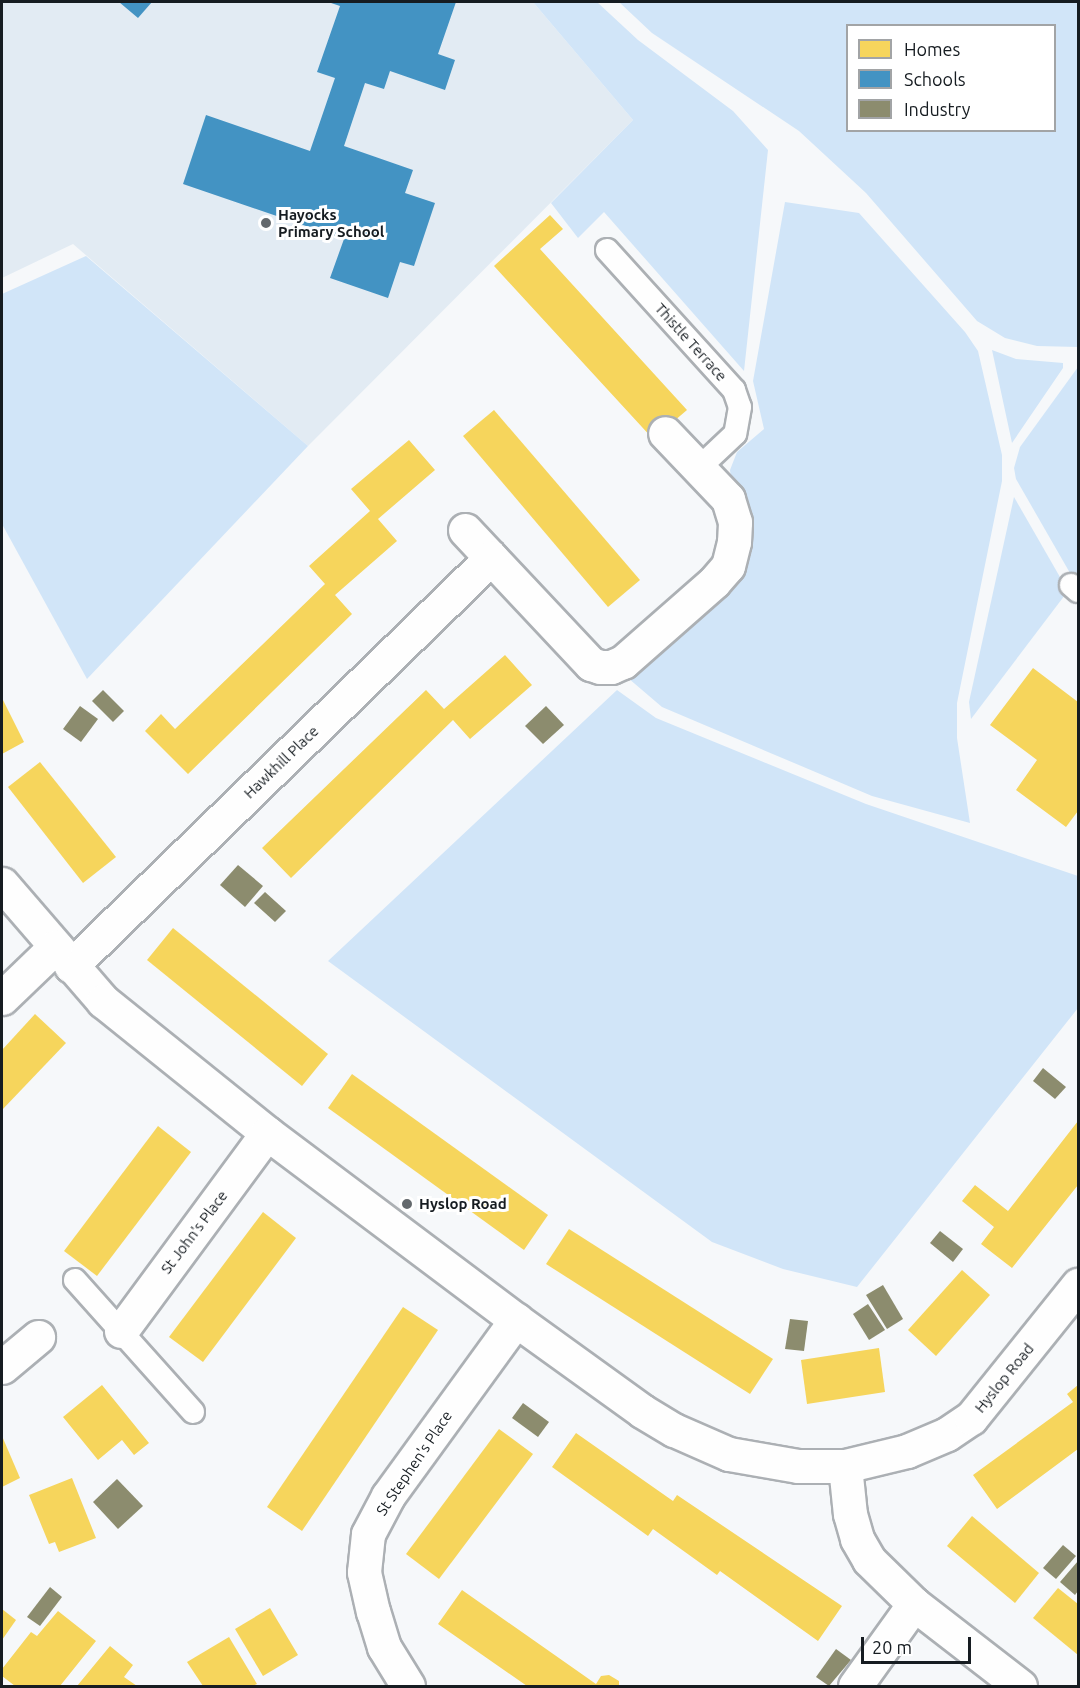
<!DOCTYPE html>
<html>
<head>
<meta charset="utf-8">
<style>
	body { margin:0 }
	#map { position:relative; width:1080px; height:1688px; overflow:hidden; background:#f6f8fa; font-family:Ubuntu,sans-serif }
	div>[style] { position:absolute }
	.built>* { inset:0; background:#e2ebf3 }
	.green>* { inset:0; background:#d1e5f8 }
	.homes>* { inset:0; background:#f6d55c }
	.schools>* { inset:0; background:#4393c3 }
	.industry>* { inset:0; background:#8c8c6e }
	.roads { filter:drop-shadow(2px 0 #acb0b4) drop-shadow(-2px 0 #acb0b4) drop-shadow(0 2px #acb0b4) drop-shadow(0 -2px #acb0b4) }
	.service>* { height:22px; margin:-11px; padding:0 11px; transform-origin:11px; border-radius:11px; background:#fefefe }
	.minor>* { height:33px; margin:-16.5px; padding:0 16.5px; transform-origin:16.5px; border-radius:16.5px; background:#fefefe }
	.dots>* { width:16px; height:16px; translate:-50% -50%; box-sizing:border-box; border:3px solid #fff; border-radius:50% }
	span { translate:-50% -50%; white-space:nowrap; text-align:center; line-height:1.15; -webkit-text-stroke:6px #fff; paint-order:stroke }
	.poi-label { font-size:15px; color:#161c21; font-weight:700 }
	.left { translate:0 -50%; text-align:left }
	.street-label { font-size:15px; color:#161c21 }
	.frame { position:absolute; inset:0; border:3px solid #161c21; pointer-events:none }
	.legend { position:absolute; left:846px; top:24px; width:210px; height:108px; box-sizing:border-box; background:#fff; border:2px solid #a2a4a6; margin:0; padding:8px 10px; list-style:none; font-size:18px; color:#161c21 }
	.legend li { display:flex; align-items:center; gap:12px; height:30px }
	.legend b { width:30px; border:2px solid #a2a4a6 }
	.scale { position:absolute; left:861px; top:1637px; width:110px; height:27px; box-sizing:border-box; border:3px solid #161c21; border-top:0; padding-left:8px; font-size:18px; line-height:21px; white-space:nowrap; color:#161c21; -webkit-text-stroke:4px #fff; paint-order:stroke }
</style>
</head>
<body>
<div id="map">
	<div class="built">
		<i style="clip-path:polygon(2px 2px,533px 2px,633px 120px,308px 446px,73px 244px,2px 278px)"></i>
	</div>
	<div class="green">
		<i style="clip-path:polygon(533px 2px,597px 2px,638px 40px,733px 111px,768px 150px,744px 371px,604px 212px,578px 238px,551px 203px,633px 120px)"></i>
		<i style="clip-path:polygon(evenodd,619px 2px,1078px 2px,1078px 347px,1037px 346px,1005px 338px,977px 321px,866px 193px,799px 131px,652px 33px,619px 2px,848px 26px,1054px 26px,1054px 130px,848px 130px,848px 26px)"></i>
		<i style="clip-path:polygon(785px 202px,859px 213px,965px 332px,978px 351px,1002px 455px,1002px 481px,957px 703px,957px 738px,970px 823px,872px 796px,662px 707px,628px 678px,717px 602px,742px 570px,730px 470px,737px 452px,764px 429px,753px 381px)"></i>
		<i style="clip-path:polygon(86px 256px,308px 446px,87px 679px,2px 524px,2px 294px)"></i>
		<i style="clip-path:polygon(992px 350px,1016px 359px,1063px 363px,1063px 368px,1012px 443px)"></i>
		<i style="clip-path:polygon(1078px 367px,1078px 575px,1074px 580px,1016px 479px,1014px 468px,1020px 447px)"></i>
		<i style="clip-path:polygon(1014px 497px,1068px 591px,971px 719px,969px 702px)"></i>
		<i style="clip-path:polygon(617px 690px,656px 718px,866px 804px,1078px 876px,1078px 1008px,857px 1287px,783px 1269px,712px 1242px,328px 961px)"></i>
	</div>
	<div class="homes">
		<i style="clip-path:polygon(550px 215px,563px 229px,540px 249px,687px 410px,653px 439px,494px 266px)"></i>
		<i style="clip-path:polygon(494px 410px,640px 580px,608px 607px,463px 436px)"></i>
		<i style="clip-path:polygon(409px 440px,435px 470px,378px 519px,397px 541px,335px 595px,352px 614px,188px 774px,145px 731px,161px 714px,175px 729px,325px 584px,309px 566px,370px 511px,351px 489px)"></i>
		<i style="clip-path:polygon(505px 655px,532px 685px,470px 739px,453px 720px,291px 878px,262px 848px,426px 690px,444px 709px)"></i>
		<i style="clip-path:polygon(1033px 668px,1078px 702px,1078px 811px,1066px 827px,1016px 790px,1037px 760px,990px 725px)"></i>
		<i style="clip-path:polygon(2px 698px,24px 742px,2px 754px)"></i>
		<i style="clip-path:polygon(40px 762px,116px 857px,83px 883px,8px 787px)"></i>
		<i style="clip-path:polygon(173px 928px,328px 1054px,302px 1086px,147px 960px)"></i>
		<i style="clip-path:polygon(35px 1014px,66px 1043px,2px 1110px,2px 1050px)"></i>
		<i style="clip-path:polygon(352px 1074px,548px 1215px,524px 1250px,328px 1108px)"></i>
		<i style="clip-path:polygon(1078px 1121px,1078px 1185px,1012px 1268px,981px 1244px,994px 1227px,962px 1201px,975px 1185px,1008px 1211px)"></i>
		<i style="clip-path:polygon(158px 1126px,191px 1152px,97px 1276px,64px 1251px)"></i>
		<i style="clip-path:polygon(263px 1212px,296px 1238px,203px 1362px,169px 1337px)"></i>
		<i style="clip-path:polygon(569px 1229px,773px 1359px,750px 1394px,546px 1264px)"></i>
		<i style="clip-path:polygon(962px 1270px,990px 1295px,936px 1356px,908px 1330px)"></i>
		<i style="clip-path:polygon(403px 1307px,438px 1330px,302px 1531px,267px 1507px)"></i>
		<i style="clip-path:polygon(879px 1348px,885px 1392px,807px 1404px,801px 1360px)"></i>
		<i style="clip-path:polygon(102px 1385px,149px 1443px,134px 1455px,122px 1440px,98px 1460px,63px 1417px)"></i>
		<i style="clip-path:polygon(1078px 1385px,1078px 1449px,997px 1509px,973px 1475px,1073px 1402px,1067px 1394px)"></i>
		<i style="clip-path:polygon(499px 1429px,533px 1454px,439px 1579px,406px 1554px)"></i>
		<i style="clip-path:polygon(576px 1433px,673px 1501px,677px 1495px,842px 1606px,818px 1641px,720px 1571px,717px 1575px,653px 1529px,648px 1536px,552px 1467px)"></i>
		<i style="clip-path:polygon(2px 1436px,20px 1478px,2px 1487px)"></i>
		<i style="clip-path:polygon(72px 1478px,96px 1538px,59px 1552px,55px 1542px,49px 1544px,29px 1495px)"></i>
		<i style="clip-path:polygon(972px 1516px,1039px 1573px,1015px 1603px,947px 1546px)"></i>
		<i style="clip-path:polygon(1058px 1588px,1078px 1604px,1078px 1655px,1033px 1618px)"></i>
		<i style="clip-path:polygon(462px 1590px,596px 1684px,601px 1676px,609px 1675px,619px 1681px,619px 1686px,527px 1686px,438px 1624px)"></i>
		<i style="clip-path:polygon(270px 1608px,298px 1655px,263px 1676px,235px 1629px)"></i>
		<i style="clip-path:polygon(2px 1609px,16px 1620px,2px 1640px)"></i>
		<i style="clip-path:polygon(58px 1611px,96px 1641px,60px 1686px,15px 1686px,2px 1676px,2px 1669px,31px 1632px,37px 1636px)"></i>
		<i style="clip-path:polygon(229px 1637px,257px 1684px,252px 1686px,203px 1686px,187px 1662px)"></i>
		<i style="clip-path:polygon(110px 1646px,133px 1665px,124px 1677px,137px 1686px,77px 1686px)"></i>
	</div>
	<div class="schools">
		<i style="clip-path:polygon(119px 2px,152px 2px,138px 18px)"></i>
		<i style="clip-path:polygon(328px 2px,456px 2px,438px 54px,455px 60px,445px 90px,390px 71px,384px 89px,365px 83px,344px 146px,413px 170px,405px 193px,435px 203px,414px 266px,400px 262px,388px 298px,330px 278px,344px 239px,183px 184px,206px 115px,310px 151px,335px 78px,317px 72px,340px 6px)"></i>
	</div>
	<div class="industry">
		<i style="clip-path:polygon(103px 690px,124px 711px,113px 722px,92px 701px)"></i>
		<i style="clip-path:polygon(80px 706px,98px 719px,81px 742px,63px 729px)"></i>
		<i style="clip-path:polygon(546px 706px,564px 725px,543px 744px,525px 726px)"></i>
		<i style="clip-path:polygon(238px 865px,263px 886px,245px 907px,220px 885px)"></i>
		<i style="clip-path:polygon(265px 892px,286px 911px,275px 922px,254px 903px)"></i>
		<i style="clip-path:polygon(1043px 1068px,1066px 1087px,1055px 1099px,1033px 1081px)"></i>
		<i style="clip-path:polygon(940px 1231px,963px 1249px,953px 1262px,930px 1243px)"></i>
		<i style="clip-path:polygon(883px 1285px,903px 1319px,887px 1329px,866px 1295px)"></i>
		<i style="clip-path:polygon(868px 1304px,885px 1330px,869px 1340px,853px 1314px)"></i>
		<i style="clip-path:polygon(790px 1319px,808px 1321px,804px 1351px,785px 1349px)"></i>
		<i style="clip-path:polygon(523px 1403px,549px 1422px,538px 1437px,512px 1418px)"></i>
		<i style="clip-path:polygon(117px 1479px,143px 1506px,118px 1529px,93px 1502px)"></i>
		<i style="clip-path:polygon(1063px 1545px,1076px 1556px,1056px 1579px,1043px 1568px)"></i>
		<i style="clip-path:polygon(1078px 1561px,1078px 1591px,1075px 1595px,1060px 1582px)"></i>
		<i style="clip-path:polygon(50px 1587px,62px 1597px,40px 1626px,27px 1617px)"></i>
		<i style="clip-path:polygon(836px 1649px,851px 1660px,829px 1686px,816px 1677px)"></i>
	</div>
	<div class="roads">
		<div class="service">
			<i style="left:607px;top:250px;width:189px;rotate:47.8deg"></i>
			<i style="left:734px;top:390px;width:18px;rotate:71deg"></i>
			<i style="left:740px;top:407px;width:27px;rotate:100deg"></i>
			<i style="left:735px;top:434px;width:50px;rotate:136.6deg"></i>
			<i style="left:1071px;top:585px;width:9px;rotate:41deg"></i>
			<i style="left:75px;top:1280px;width:177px;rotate:48.2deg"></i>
		</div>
		<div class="minor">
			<i style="left:465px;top:530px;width:184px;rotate:46.8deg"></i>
			<i style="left:591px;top:664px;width:9px;rotate:18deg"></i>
			<i style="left:600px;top:667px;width:11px"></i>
			<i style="left:611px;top:667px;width:13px;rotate:-23deg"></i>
			<i style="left:623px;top:662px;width:121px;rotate:-41.3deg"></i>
			<i style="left:714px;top:582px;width:21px;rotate:-49deg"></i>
			<i style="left:728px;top:566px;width:25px;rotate:-76deg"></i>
			<i style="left:734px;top:542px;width:20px;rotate:-87deg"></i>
			<i style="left:735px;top:522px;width:24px;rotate:-107deg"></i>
			<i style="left:728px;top:499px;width:91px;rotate:-133.7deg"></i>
			<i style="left:2px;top:884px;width:155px;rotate:49.2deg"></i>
			<i style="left:103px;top:1001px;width:211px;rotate:38.8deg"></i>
			<i style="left:267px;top:1133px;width:311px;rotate:36.9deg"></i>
			<i style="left:516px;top:1320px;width:155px;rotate:35.8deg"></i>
			<i style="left:642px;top:1411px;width:37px;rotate:31deg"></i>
			<i style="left:674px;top:1430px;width:60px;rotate:23.6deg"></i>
			<i style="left:729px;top:1454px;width:70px;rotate:9.9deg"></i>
			<i style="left:798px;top:1466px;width:47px"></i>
			<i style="left:845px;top:1466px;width:64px;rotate:-13.6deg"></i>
			<i style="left:907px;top:1451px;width:43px;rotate:-23deg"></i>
			<i style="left:947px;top:1434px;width:29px;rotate:-34deg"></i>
			<i style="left:971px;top:1418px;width:171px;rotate:-51.2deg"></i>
			<i style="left:71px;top:966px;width:586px;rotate:-44.17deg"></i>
			<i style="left:2px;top:998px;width:74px;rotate:-43.9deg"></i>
			<i style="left:121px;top:1331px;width:246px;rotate:-53.6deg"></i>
			<i style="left:2px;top:1367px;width:47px;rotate:-39.8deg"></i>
			<i style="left:845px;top:1466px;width:48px;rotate:84.1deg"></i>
			<i style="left:850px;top:1514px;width:26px;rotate:74deg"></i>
			<i style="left:857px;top:1539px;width:24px;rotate:60deg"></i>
			<i style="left:869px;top:1560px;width:63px;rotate:44.4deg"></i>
			<i style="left:914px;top:1604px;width:134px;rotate:37.7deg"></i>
			<i style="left:408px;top:1686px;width:46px;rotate:-121.6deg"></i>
			<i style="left:384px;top:1647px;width:37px;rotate:-107deg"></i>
			<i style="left:373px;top:1612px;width:41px;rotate:-102.7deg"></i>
			<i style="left:364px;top:1572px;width:38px;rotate:-84deg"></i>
			<i style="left:368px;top:1534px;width:43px;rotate:-62.2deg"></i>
			<i style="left:388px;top:1496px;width:218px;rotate:-54deg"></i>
			<i style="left:855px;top:1686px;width:101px;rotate:-54.3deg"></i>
		</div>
	</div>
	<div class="dots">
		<i style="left:266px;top:223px;background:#64696d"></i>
		<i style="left:407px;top:1204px;background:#64696d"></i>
	</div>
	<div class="poi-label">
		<span class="left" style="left:278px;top:223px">Hayocks<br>Primary School</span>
		<span class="left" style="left:419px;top:1204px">Hyslop Road</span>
	</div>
	<div class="street-label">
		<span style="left:691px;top:342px;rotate:48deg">Thistle Terrace</span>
		<span style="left:281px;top:762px;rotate:-44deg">Hawkhill Place</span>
		<span style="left:194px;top:1232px;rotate:-53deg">St John's Place</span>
		<span style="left:1004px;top:1378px;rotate:-51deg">Hyslop Road</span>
		<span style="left:414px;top:1463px;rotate:-56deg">St Stephen's Place</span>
	</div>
	<div class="frame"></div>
	<ul class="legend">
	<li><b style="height:16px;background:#f6d55c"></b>Homes</li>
	<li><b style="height:16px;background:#4393c3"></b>Schools</li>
	<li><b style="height:16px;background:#8c8c6e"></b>Industry</li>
	</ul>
	<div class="scale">20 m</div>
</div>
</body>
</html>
